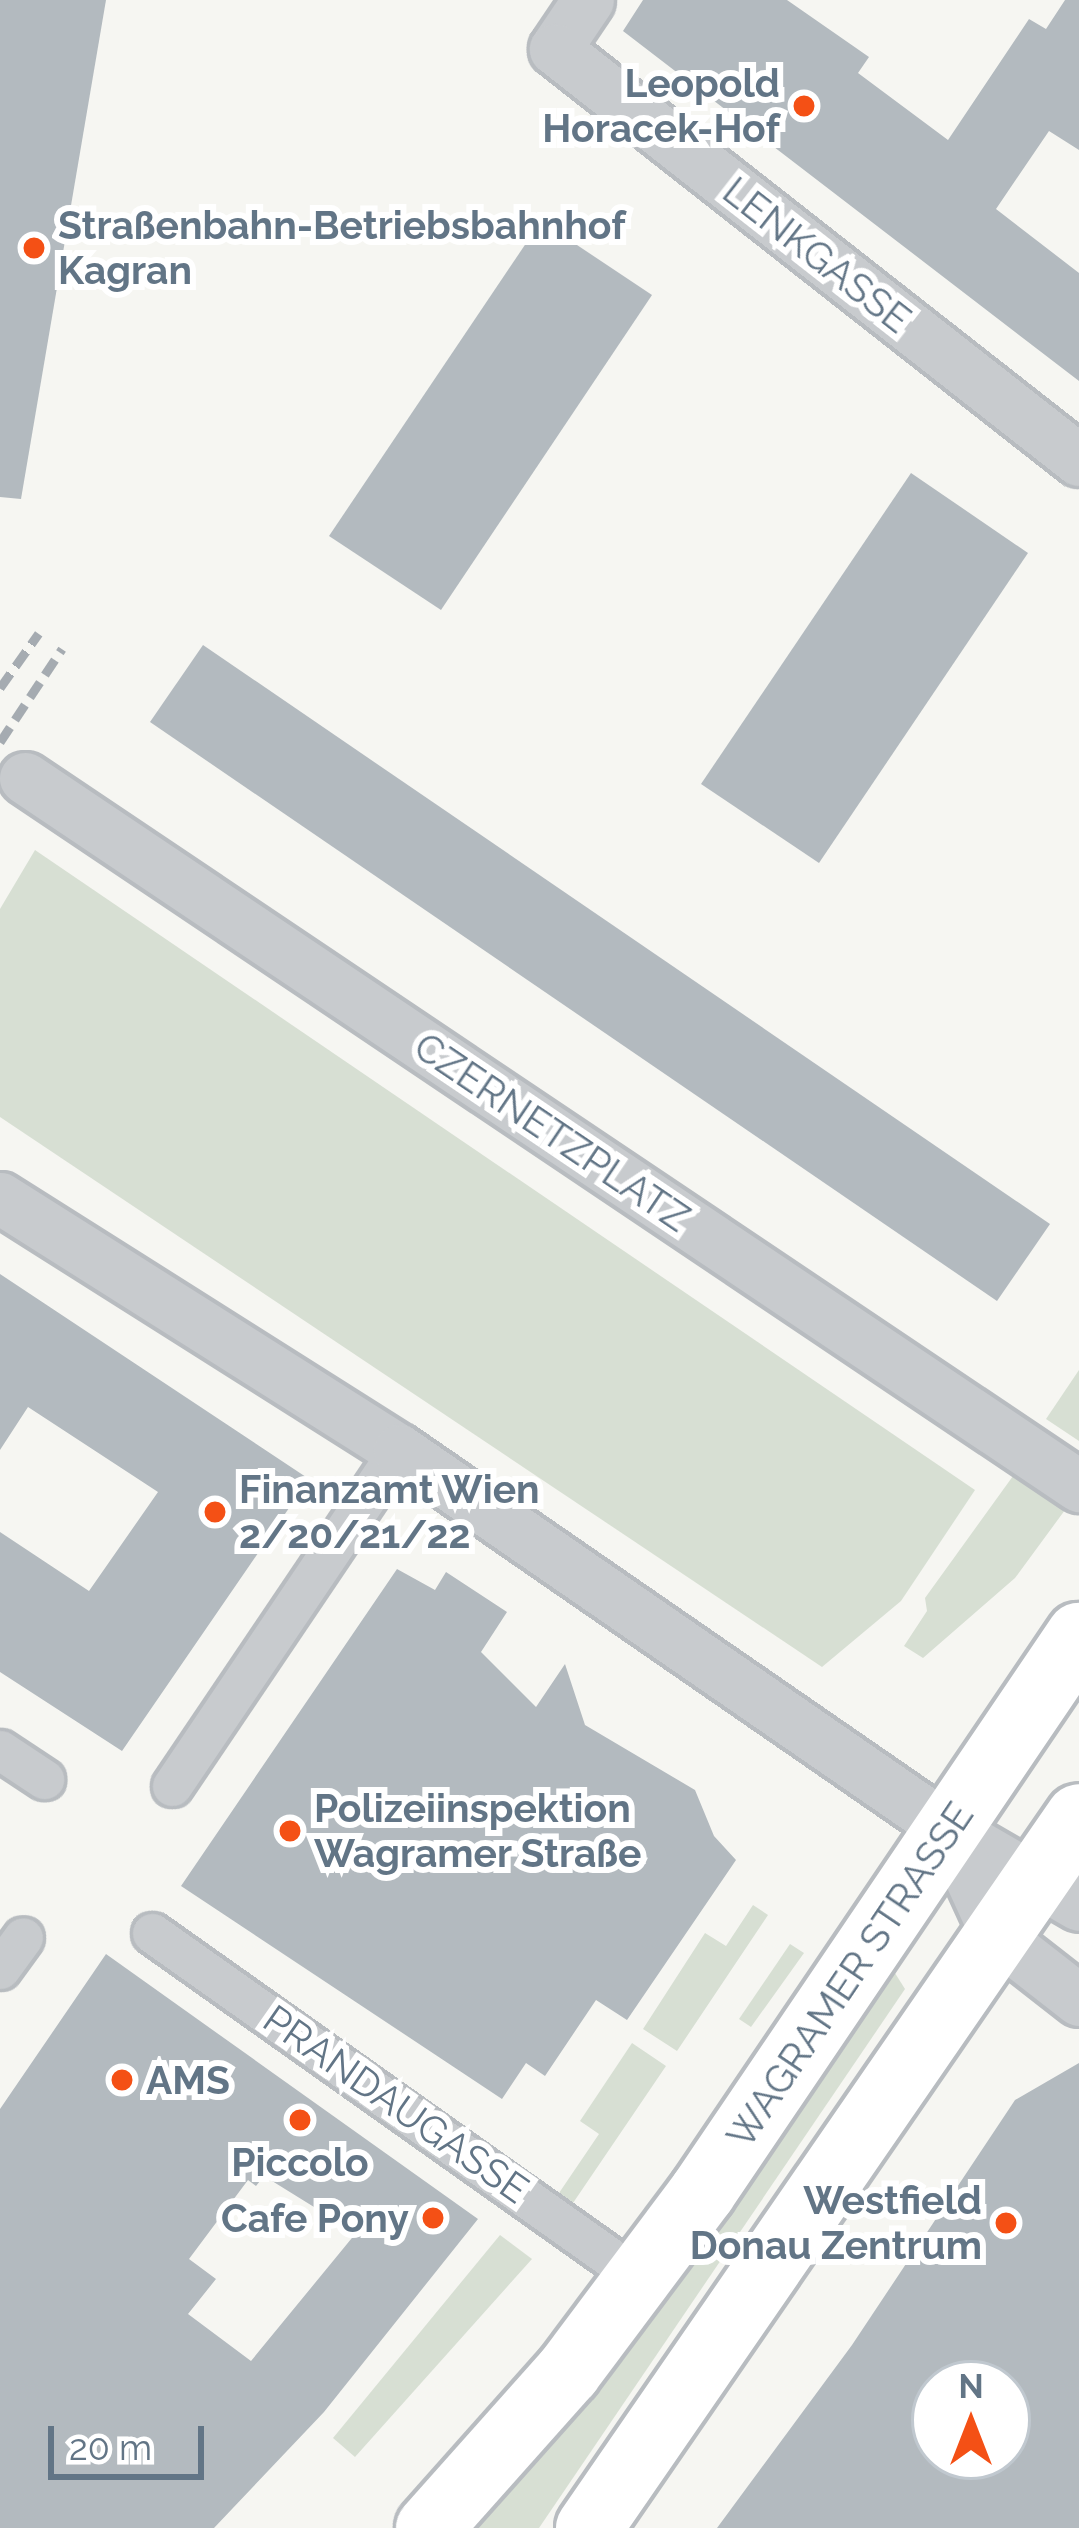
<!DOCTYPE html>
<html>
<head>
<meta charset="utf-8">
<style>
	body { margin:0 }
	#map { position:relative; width:1079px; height:2528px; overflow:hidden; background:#f6f6f2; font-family:Raleway,sans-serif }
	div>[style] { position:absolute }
	.green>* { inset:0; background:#d7dfd3 }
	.building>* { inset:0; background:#b3babf }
	.roads { filter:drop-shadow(3px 0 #b8bcc0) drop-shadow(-3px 0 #b8bcc0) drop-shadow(0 3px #b8bcc0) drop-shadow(0 -3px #b8bcc0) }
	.pedestrian>* { height:39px; margin:-19.5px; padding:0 19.5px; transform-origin:19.5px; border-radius:19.5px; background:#c8cbce }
	.minor>* { height:51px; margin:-25.5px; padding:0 25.5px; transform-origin:25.5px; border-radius:25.5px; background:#c8cbce }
	.primary>* { height:66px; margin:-33px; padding:0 33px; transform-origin:33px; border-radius:33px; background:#fff }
	.rail>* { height:9px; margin-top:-4.5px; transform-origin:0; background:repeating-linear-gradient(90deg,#a5abb1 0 18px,transparent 0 27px) }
	.dots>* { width:33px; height:33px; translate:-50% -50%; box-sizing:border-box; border:6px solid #fff; border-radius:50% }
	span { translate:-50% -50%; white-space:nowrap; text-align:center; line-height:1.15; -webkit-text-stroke:12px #fff; paint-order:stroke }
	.poi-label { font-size:39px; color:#627586; font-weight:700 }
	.right { translate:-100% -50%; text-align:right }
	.left { translate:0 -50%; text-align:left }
	.street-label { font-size:39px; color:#627586 }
	.north { position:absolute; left:911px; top:2360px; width:120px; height:120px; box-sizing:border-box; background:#fff; border:3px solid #c0c8cf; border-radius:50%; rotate:0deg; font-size:33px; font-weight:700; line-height:48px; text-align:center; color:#627586 }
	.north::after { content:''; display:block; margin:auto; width:42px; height:54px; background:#f45015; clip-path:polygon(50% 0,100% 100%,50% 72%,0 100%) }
	.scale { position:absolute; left:48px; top:2426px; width:156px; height:54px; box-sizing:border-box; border:6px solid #627586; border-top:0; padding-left:15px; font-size:36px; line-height:42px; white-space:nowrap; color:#627586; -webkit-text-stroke:9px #fff; paint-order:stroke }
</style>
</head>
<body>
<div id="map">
	<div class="green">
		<i style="clip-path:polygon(35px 850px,975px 1490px,901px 1601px,822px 1667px,0 1117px,0 909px)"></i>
		<i style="clip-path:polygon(1079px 1370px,1079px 1441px,1046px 1419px)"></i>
		<i style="clip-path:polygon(1013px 1476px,1065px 1510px,1015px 1578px,923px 1658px,904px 1646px,927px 1611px,925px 1598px)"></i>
		<i style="clip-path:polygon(753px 1905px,768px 1915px,677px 2051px,643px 2029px,705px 1933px,726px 1946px)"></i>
		<i style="clip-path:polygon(790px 1944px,804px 1953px,751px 2027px,739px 2019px)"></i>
		<i style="clip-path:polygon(888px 1962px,905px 1989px,539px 2528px,466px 2528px)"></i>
		<i style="clip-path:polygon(632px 2043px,666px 2066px,573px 2203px,559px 2193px,599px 2134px,580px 2121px)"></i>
		<i style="clip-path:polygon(500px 2235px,532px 2259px,355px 2457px,333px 2438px)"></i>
	</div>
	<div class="building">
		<i style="clip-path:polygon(0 0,106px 0,21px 499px,0 497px)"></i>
		<i style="clip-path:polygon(643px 0,787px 0,869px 57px,858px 73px,948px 140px,1029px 19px,1046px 29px,1065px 0,1079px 0,1079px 150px,1049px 131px,996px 209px,1079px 273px,1079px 381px,623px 31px)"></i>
		<i style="clip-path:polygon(541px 221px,652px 295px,441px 610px,329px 536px)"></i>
		<i style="clip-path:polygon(911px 473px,1028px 553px,819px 863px,701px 784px)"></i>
		<i style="clip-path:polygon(203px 645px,1050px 1224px,997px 1301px,150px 722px)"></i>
		<i style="clip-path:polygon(0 1274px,309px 1479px,122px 1751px,0 1672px,0 1532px,89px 1591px,158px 1492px,28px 1407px,0 1450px)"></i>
		<i style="clip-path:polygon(397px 1569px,435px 1590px,446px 1572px,507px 1612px,481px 1652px,536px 1707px,565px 1664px,585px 1725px,695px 1790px,714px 1836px,736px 1860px,627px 2020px,596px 2000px,545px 2076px,526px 2063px,502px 2099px,181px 1886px)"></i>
		<i style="clip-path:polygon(evenodd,106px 1954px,478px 2219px,324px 2412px,214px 2528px,0 2528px,0 2109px,106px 1954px,264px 2176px,356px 2233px,251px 2361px,188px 2314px,216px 2279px,189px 2259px,248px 2180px,256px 2186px,264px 2176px)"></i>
		<i style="clip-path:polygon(evenodd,1079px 2063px,1079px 2528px,717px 2528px,852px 2345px,1015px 2100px,1079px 2063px,935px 2384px,1007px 2384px,1007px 2456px,935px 2456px,935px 2384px)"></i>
	</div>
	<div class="roads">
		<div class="pedestrian">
			<i style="left:0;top:1750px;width:53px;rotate:33.4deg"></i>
			<i style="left:172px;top:1786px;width:405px;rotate:-56deg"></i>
			<i style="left:152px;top:1933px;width:597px;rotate:35.31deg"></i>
			<i style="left:0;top:1969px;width:39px;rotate:-54deg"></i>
		</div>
		<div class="minor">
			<i style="left:588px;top:0;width:59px;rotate:124deg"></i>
			<i style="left:555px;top:49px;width:666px;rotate:38.11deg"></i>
			<i style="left:25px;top:778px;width:1270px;rotate:33.89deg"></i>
			<i style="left:0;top:1198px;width:472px;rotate:32.3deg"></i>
			<i style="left:399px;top:1450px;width:667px;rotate:34.62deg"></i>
			<i style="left:948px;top:1829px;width:151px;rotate:30.1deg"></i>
			<i style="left:948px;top:1829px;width:118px;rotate:65.4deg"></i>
			<i style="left:997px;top:1936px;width:104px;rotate:38deg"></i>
		</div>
		<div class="primary">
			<i style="left:429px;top:2528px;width:209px;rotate:-48.3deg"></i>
			<i style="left:568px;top:2372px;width:224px;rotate:-53.2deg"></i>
			<i style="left:702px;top:2193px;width:673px;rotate:-55.91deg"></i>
			<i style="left:589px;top:2528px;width:863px;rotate:-55.43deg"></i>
		</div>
	</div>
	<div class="rail">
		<i style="left:0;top:688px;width:67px;rotate:-54.7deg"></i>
		<i style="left:0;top:742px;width:112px;rotate:-56.3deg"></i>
	</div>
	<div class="dots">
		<i style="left:804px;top:106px;background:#f45015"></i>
		<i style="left:34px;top:248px;background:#f45015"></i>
		<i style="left:215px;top:1512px;background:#f45015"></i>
		<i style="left:290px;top:1831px;background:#f45015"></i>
		<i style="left:122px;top:2080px;background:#f45015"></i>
		<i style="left:300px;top:2120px;background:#f45015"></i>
		<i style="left:433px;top:2218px;background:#f45015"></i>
		<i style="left:1006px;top:2223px;background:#f45015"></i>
	</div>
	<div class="poi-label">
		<span class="right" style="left:780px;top:106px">Leopold<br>Horacek-Hof</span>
		<span class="left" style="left:58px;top:248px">Straßenbahn-Betriebsbahnhof<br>Kagran</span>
		<span class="left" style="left:239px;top:1512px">Finanzamt Wien<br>2/20/21/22</span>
		<span class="left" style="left:314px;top:1831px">Polizeiinspektion<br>Wagramer Straße</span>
		<span class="left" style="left:146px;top:2080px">AMS</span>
		<span style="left:300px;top:2162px">Piccolo</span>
		<span class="right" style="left:982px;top:2223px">Westfield<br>Donau Zentrum</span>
		<span class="right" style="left:409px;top:2218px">Cafe Pony</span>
	</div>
	<div class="street-label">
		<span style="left:817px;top:255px;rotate:38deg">LENKGASSE</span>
		<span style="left:552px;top:1132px;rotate:34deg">CZERNETZPLATZ</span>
		<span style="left:850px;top:1975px;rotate:-56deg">WAGRAMER STRASSE</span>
		<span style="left:396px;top:2104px;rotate:35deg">PRANDAUGASSE</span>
	</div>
	<div class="north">N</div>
	<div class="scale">20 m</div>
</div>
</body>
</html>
